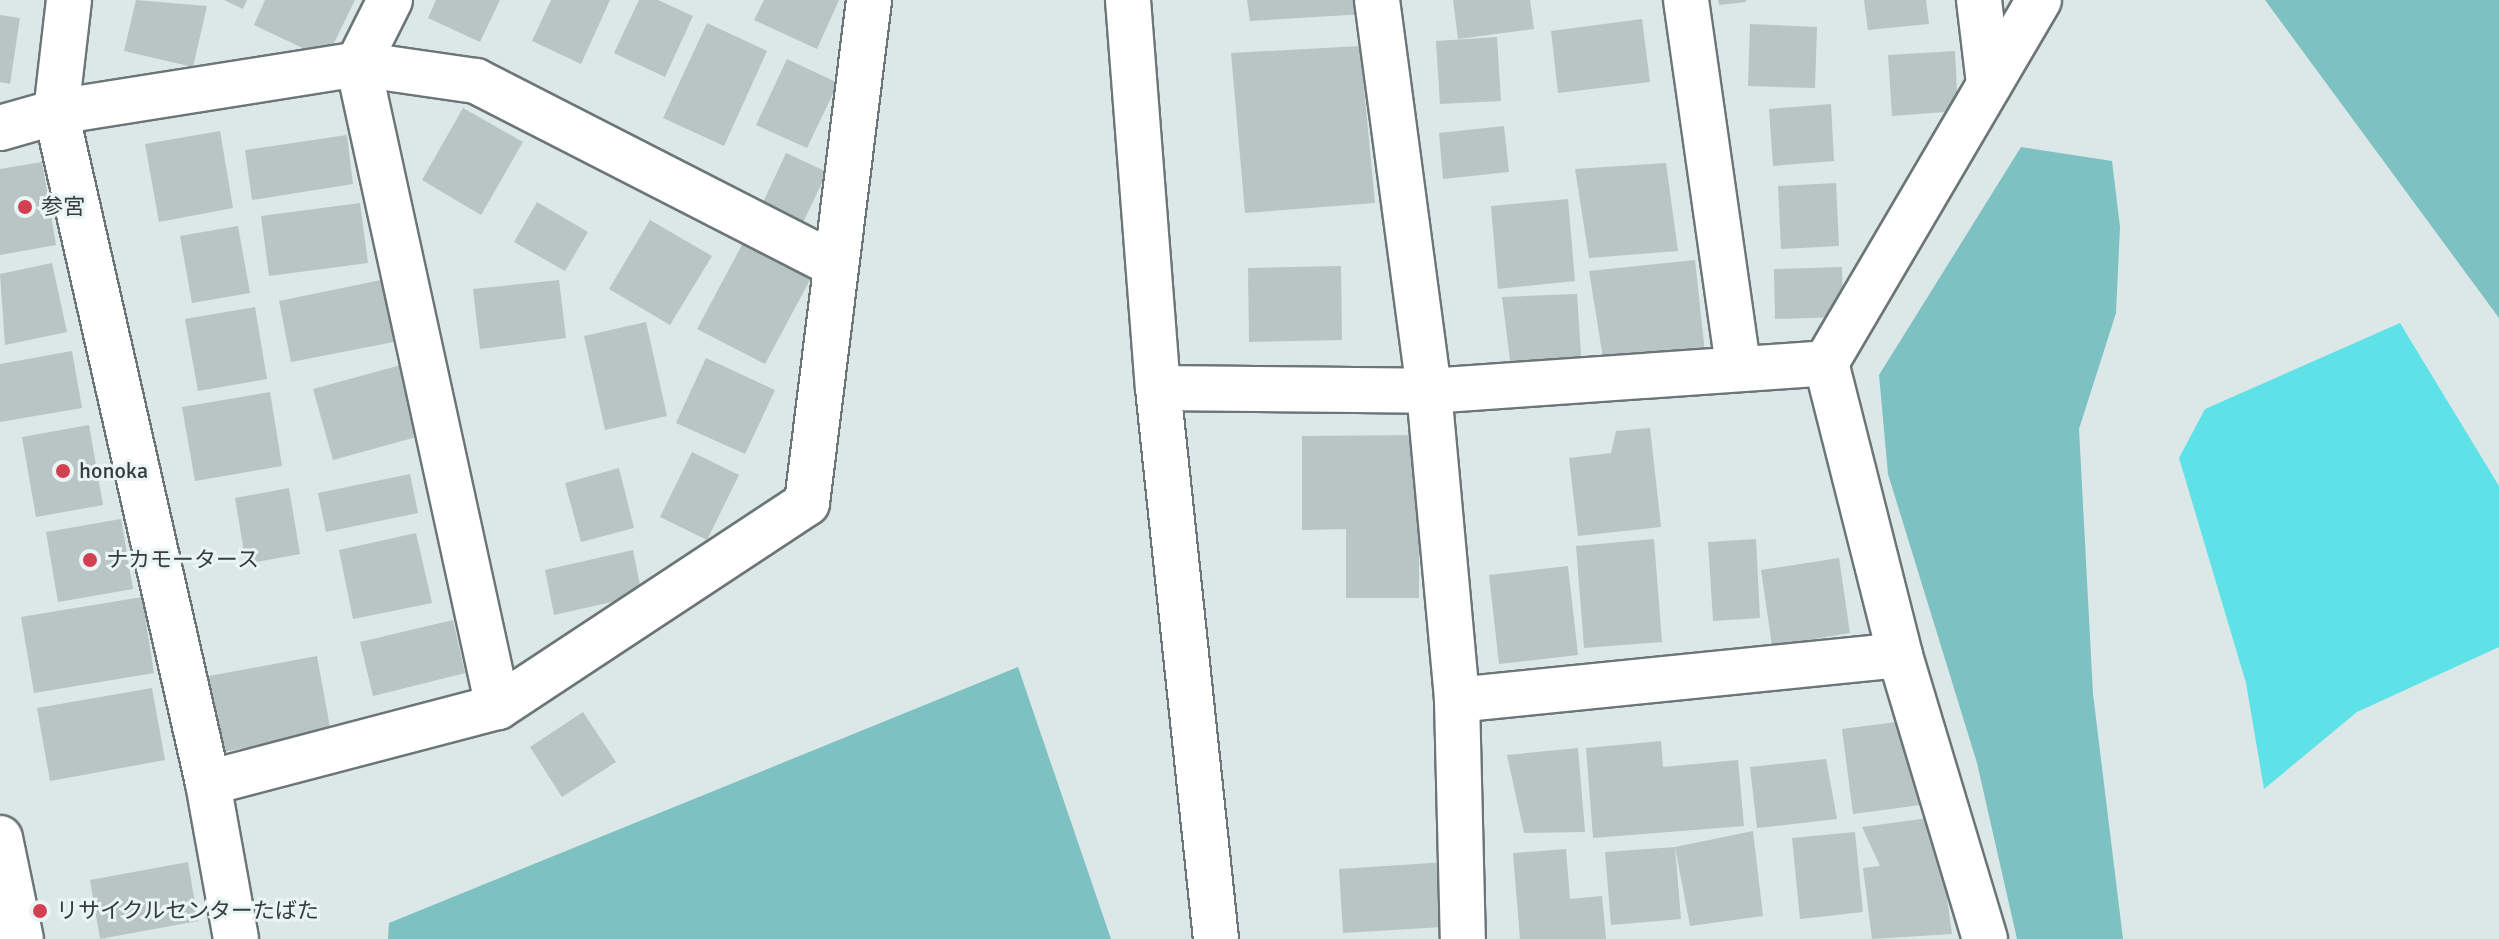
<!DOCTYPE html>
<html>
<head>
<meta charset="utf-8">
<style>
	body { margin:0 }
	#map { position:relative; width:2499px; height:939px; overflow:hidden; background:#dce7e7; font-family:Signika,"Noto Sans JP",sans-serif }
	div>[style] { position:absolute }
	.green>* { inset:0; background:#7dc1c3 }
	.water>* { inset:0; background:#5fe2e7 }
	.building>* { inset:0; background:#b9c4c4 }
	.roads { filter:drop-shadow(2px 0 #6c7676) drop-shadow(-2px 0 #6c7676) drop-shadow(0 2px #6c7676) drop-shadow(0 -2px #6c7676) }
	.minor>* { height:44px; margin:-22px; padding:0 22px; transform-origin:22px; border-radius:22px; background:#fff }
	.dots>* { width:22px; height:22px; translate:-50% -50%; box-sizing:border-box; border:4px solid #e9f4f4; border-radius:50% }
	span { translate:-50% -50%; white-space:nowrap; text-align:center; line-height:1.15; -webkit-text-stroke:6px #e9f4f4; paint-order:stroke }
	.poi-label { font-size:22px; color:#363b3b }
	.left { translate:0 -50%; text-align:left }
</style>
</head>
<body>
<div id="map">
	<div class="green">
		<i style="clip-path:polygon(2265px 0,2499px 0,2499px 318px)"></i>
		<i style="clip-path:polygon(2021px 147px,2112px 161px,2120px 227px,2116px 313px,2079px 429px,2093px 694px,2123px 939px,2017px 939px,1977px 763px,1888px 474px,1879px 375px)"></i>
		<i style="clip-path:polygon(1018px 667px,1111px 939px,388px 939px,389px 923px)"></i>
	</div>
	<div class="water">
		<i style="clip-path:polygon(2400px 323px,2499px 486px,2499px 647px,2357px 712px,2264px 789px,2246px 683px,2179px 458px,2205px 409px)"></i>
	</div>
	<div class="building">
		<i style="clip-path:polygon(136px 0,207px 6px,193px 67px,124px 51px)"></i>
		<i style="clip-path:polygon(224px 0,247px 0,243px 9px)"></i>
		<i style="clip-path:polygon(265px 0,355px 0,326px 59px,254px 25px)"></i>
		<i style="clip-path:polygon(436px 0,500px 0,480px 42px,428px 18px)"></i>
		<i style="clip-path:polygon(551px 0,610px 0,581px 64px,532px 41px)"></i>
		<i style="clip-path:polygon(639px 0,658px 0,693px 16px,665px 77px,614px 53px)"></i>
		<i style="clip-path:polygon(764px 0,839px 0,817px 49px,754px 20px)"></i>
		<i style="clip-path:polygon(1247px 0,1363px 0,1364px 14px,1250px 21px)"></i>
		<i style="clip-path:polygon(1453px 0,1530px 0,1534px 29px,1458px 39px)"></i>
		<i style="clip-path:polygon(1718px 0,1746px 0,1746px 2px,1719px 5px)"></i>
		<i style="clip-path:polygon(1864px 0,1926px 0,1929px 24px,1868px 30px)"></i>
		<i style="clip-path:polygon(0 15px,20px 18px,10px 84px,0 82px)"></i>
		<i style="clip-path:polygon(1642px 19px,1650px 82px,1558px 93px,1551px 31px)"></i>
		<i style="clip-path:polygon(707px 23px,767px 51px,724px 146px,663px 118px)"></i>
		<i style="clip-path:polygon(1750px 24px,1817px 27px,1815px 88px,1748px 86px)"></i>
		<i style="clip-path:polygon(1497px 37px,1501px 101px,1440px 104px,1436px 41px)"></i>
		<i style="clip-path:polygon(1360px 46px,1375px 203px,1245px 213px,1231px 53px)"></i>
		<i style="clip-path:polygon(1955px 51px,1958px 111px,1892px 116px,1888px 55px)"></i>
		<i style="clip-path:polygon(787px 59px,838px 83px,807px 148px,756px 125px)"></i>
		<i style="clip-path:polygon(1831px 104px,1834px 161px,1773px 166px,1769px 109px)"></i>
		<i style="clip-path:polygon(463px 108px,523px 142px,481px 215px,422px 180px)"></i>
		<i style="clip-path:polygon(1504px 126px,1509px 172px,1443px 179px,1439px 133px)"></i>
		<i style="clip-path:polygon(220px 131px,233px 208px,159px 222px,145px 144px)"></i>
		<i style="clip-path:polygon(347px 135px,353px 184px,252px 200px,245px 150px)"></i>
		<i style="clip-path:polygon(786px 153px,827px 172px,800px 229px,759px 211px)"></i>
		<i style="clip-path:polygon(42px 162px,56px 245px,0 255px,0 169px)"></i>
		<i style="clip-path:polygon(1666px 163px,1678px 251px,1589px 258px,1575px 169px)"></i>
		<i style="clip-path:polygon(1836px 183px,1839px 246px,1781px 249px,1778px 186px)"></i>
		<i style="clip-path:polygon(1568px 199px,1575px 281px,1498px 289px,1491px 206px)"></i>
		<i style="clip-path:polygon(537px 202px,588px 232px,565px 271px,514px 242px)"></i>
		<i style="clip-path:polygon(360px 203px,368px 263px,269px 276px,261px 216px)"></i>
		<i style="clip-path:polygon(650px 220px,712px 256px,670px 325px,609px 289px)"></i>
		<i style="clip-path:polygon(238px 226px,250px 293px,192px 303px,180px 236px)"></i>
		<i style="clip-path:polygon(743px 243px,811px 278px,765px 364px,697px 329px)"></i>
		<i style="clip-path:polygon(1695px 260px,1705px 353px,1604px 364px,1589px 271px)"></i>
		<i style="clip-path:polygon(52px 263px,67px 332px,5px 345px,0 274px)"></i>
		<i style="clip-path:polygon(1341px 266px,1342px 340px,1249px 342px,1248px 268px)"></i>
		<i style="clip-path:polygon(1842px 267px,1843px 317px,1775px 319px,1774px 269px)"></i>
		<i style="clip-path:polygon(386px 279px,399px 341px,291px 362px,279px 301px)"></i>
		<i style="clip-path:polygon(559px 280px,566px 338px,480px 349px,473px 289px)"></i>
		<i style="clip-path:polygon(1577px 294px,1582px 370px,1512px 376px,1502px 297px)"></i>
		<i style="clip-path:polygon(255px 307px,267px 379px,198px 391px,185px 319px)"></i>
		<i style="clip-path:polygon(646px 322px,667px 416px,605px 430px,584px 336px)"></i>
		<i style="clip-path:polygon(72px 351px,82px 408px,0 422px,0 364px)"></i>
		<i style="clip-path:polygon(706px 358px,775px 390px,745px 454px,676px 423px)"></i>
		<i style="clip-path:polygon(401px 365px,420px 436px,333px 460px,313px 389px)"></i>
		<i style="clip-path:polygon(270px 392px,282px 466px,195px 481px,182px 407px)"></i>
		<i style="clip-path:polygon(89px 425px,103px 505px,36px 517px,22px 437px)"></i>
		<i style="clip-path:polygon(1650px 428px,1661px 527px,1578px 536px,1569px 458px,1611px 453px,1616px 431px)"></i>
		<i style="clip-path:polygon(1419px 435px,1419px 598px,1346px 598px,1346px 529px,1302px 530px,1302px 436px)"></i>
		<i style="clip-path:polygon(692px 452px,739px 475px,707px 540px,660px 517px)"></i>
		<i style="clip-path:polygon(619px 468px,634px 528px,581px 542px,565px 483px)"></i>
		<i style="clip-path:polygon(410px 474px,418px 513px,326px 532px,318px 493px)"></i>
		<i style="clip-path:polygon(289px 488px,300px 554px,246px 564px,235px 498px)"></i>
		<i style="clip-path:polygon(121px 519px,133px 589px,58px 602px,46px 532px)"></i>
		<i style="clip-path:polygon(416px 533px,432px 603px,353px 619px,339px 550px)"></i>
		<i style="clip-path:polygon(1654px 539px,1662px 642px,1584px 648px,1576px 546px)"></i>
		<i style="clip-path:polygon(1756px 539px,1760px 618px,1713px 621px,1708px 542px)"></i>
		<i style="clip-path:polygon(633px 550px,642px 595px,554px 615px,545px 570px)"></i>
		<i style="clip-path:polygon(1839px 558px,1850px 633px,1772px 646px,1761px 570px)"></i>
		<i style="clip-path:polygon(1568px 566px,1578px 655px,1499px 664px,1489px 575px)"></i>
		<i style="clip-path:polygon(142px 597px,154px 673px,34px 693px,21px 617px)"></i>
		<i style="clip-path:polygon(453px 620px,465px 673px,373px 696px,360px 642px)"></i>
		<i style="clip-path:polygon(317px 656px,331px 733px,222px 752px,209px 676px)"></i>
		<i style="clip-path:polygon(152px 688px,165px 760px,50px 781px,37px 708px)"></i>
		<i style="clip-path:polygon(583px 712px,616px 762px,562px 797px,530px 747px)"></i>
		<i style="clip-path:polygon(1904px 721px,1928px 804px,1853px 814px,1842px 729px)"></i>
		<i style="clip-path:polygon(1661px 741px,1663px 767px,1738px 760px,1744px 826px,1593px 838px,1586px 748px)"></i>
		<i style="clip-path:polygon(1578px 748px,1585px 832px,1524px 833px,1507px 755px)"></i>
		<i style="clip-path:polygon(1826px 759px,1837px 819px,1757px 828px,1750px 767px)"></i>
		<i style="clip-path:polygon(1936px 817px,1952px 934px,1872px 939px,1863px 868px,1880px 866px,1862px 827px)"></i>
		<i style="clip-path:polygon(1753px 831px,1763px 916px,1690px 926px,1675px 847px)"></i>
		<i style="clip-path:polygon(1855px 832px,1863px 912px,1800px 919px,1792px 838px)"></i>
		<i style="clip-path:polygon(1675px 847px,1681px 919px,1611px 925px,1605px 852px)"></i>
		<i style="clip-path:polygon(1566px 849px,1570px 899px,1602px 896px,1606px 939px,1520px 939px,1513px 853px)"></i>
		<i style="clip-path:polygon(188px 862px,198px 921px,100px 939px,90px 880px)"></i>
		<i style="clip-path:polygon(1447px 862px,1442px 927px,1343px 933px,1339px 869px)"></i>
	</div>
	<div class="roads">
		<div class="minor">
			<i style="left:69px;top:0;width:113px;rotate:96.6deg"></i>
			<i style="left:56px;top:112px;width:688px;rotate:77.24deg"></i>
			<i style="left:208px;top:783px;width:158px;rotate:79.8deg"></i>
			<i style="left:390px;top:0;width:72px;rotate:116.6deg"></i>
			<i style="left:358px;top:64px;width:658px;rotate:77.72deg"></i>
			<i style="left:1128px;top:0;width:389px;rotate:85.6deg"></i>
			<i style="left:1158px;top:388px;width:554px;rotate:83.99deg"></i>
			<i style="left:1377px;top:0;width:394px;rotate:82.4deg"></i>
			<i style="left:1429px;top:391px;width:310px;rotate:84.8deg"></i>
			<i style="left:1457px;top:700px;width:239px;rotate:88.6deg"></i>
			<i style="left:1686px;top:0;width:370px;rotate:81.9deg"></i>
			<i style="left:1979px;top:0;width:85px;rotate:83.2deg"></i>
			<i style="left:0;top:128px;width:58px;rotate:-15.9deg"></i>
			<i style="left:56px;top:112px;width:306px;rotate:-9deg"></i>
			<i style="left:358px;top:64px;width:119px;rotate:8.2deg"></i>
			<i style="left:476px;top:81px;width:404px;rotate:27.1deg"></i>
			<i style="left:1158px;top:388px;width:271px;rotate:0.6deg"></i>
			<i style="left:1429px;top:391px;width:398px;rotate:-4deg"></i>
			<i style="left:1457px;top:700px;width:445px;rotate:-5.8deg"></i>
			<i style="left:208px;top:783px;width:300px;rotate:-14.7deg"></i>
			<i style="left:498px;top:707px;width:370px;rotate:-33.4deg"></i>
			<i style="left:807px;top:503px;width:507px;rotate:-82.97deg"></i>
			<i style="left:0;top:838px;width:103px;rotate:78.3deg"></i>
			<i style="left:1985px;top:939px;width:296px;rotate:-106.7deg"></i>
			<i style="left:1900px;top:655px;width:301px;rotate:-104.2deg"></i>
			<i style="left:1826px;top:363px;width:421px;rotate:-59.6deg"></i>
		</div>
	</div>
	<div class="dots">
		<i style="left:25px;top:207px;background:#d24151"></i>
		<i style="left:63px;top:471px;background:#d24151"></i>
		<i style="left:90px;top:560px;background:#d24151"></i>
		<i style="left:40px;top:911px;background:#d24151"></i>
	</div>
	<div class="poi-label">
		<span class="left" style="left:41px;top:207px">参宮</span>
		<span class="left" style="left:79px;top:471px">honoka</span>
		<span class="left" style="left:106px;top:560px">ナカモータース</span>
		<span class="left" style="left:56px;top:911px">リサイクルセンターたばた</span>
	</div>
</div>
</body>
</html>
